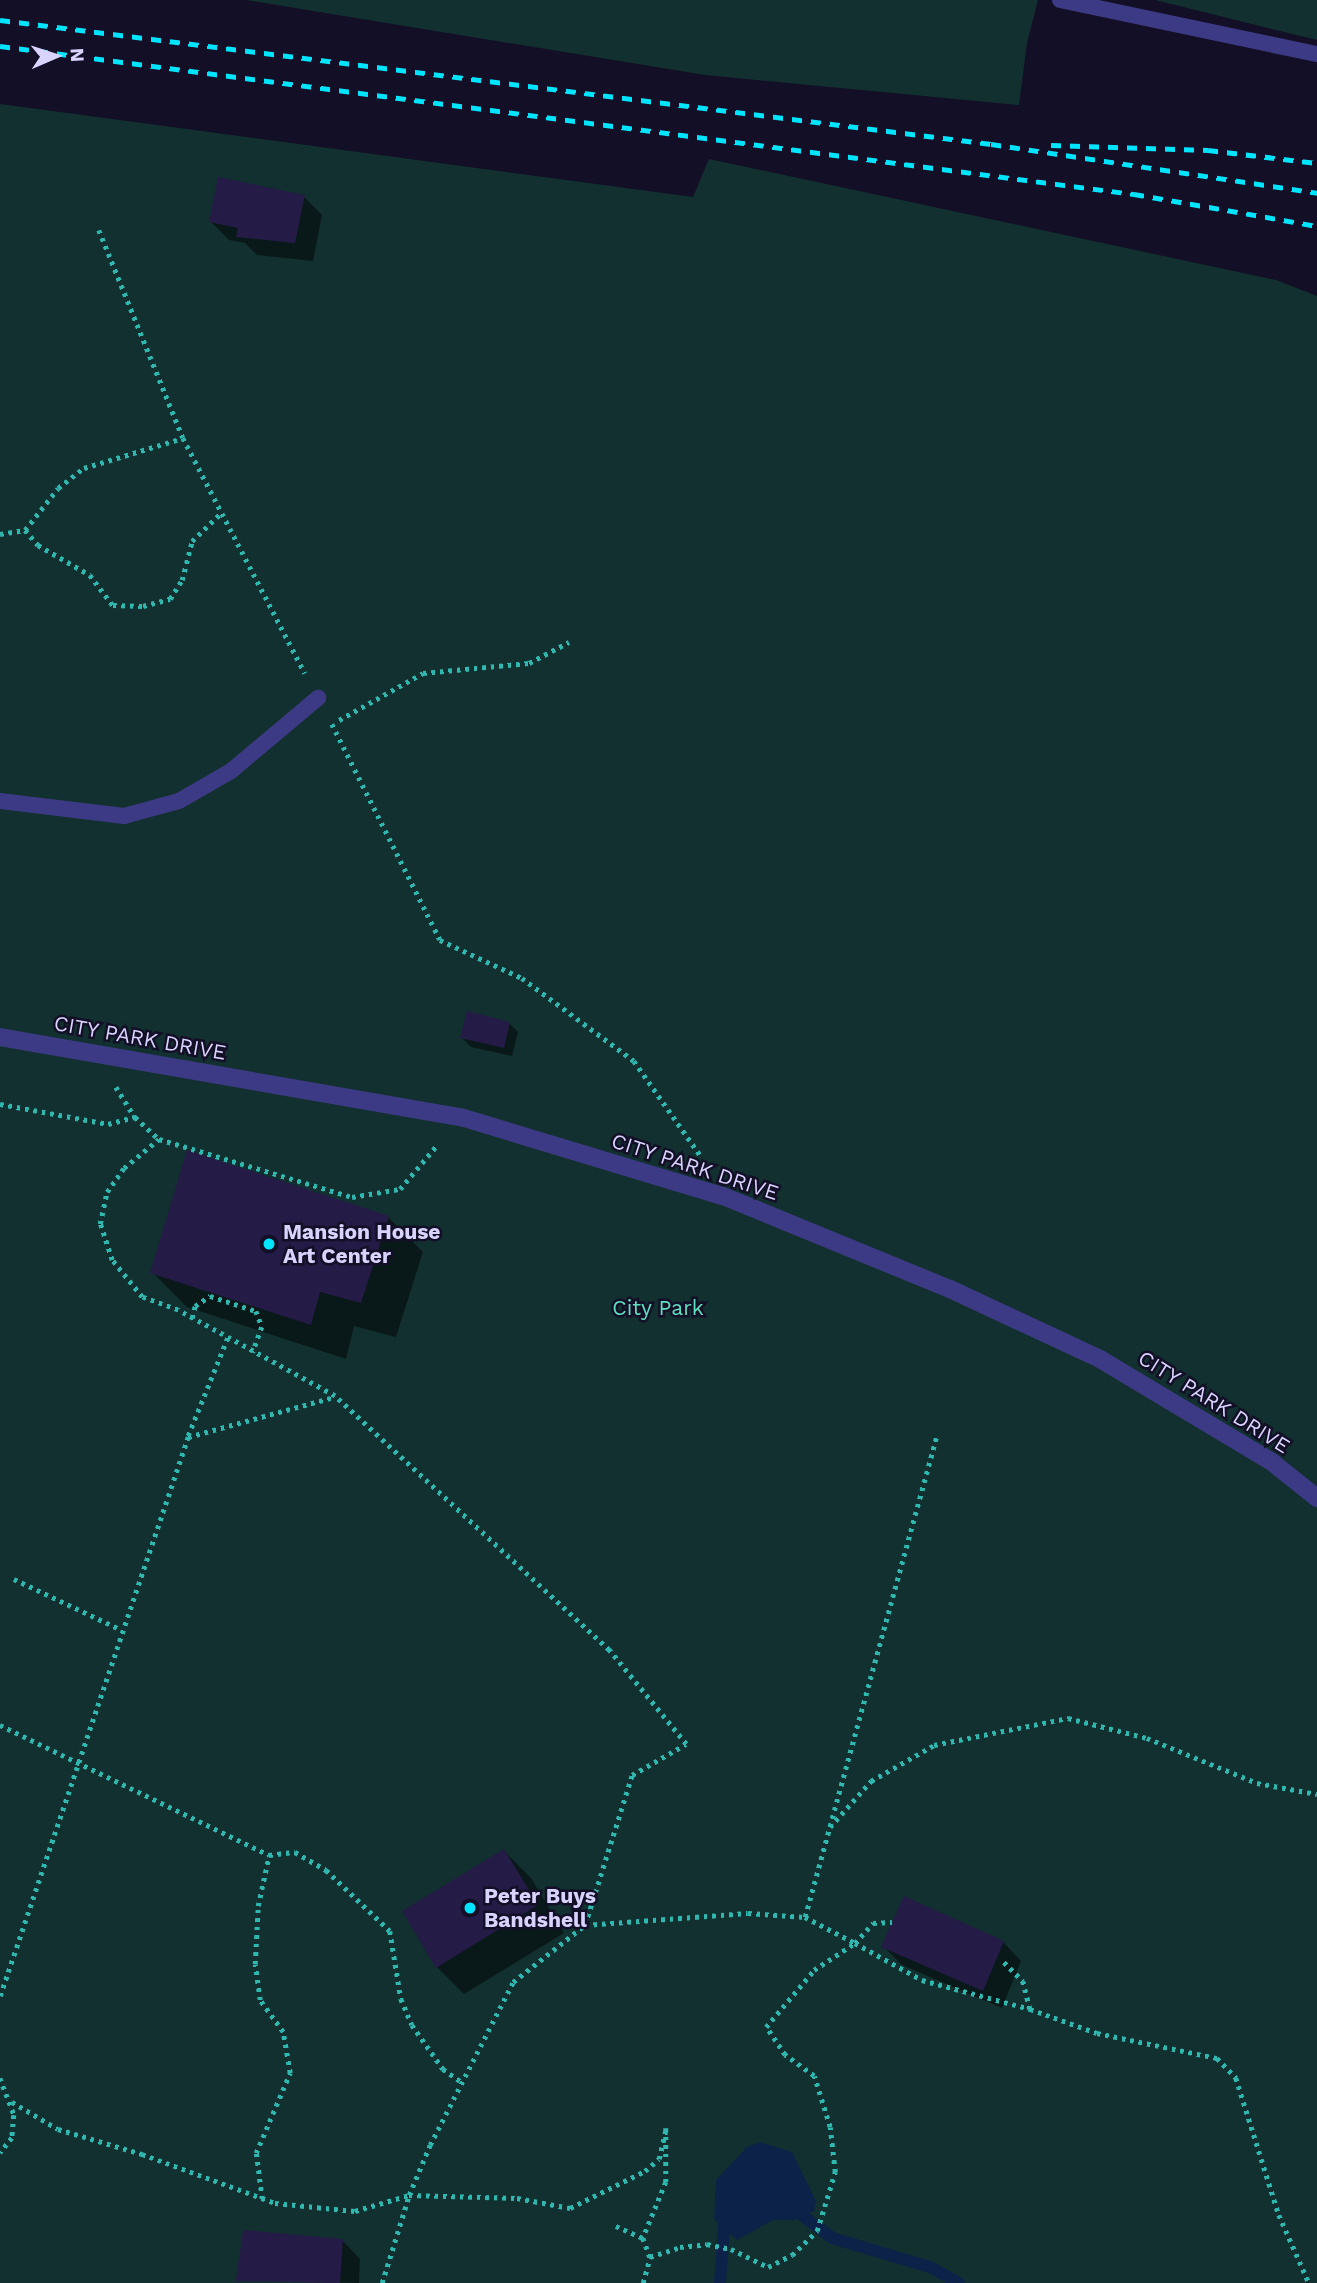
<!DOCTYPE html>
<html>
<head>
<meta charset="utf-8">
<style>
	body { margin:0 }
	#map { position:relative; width:1317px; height:2283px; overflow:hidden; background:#130f26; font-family:"Work Sans",sans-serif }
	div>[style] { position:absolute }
	.green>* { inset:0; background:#12302f }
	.water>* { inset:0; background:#0c2248 }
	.shadow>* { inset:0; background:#0007 }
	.stream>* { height:12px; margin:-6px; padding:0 6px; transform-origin:6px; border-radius:6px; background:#0c2248 }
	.building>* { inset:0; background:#241b47 }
	.path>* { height:4.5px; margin-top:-2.25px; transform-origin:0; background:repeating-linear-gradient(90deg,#2fb8b0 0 3.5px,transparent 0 8.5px) }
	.lane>* { height:16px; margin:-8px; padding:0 8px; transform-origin:8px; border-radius:8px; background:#3d3a85 }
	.street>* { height:18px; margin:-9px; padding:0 9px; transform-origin:9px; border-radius:9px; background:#3d3a85 }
	.rail>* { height:5px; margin-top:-2.5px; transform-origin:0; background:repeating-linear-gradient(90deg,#00e5ff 0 10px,transparent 0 19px) }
	.dots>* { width:19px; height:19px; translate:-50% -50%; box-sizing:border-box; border:4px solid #130f26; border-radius:50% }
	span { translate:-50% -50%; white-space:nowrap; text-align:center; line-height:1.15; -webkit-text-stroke:5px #130f26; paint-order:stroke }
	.street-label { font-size:21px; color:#d9d4ff }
	.poi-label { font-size:21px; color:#d9d4ff; font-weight:700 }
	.left { translate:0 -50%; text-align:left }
	.park-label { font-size:21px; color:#5fe0c0 }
	.north { position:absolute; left:21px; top:21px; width:70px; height:70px; -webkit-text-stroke:5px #130f26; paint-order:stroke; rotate:87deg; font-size:19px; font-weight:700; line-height:28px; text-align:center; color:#d9d4ff }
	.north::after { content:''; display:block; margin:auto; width:24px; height:32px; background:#d9d4ff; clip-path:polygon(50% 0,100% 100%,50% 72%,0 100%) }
</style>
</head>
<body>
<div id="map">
	<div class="green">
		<i style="clip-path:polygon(246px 0,1038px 0,1027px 43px,1019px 105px,705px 75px)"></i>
		<i style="clip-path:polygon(1155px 0,1317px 0,1317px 40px)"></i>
		<i style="clip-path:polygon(0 104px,693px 197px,709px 159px,1276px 280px,1317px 296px,1317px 2283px,0 2283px)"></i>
	</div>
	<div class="water">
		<i style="clip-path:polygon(760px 2142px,792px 2152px,816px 2201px,814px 2211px,794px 2220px,773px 2220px,737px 2240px,714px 2219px,716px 2180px,747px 2147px)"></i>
	</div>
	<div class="shadow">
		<i style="clip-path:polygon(304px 197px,322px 215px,313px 261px,257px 255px,245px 243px,229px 240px,211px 222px)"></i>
		<i style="clip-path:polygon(509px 1023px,518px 1032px,512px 1056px,471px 1047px,462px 1038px)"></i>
		<i style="clip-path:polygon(388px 1217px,423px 1252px,396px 1337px,354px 1326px,346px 1359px,187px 1307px,152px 1272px)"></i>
		<i style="clip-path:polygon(504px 1851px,531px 1878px,564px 1933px,464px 1994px,437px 1967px)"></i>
		<i style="clip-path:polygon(1003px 1942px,1021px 1961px,1002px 2008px,902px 1965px,883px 1946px)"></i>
		<i style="clip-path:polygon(342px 2240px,360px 2259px,359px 2283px,238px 2280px)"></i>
	</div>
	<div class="stream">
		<i style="left:790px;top:2206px;width:53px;rotate:37.3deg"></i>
		<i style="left:832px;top:2238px;width:102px;rotate:16.5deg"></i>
		<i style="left:930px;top:2267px;width:33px;rotate:29deg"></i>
		<i style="left:720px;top:2283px;width:70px;rotate:-85.9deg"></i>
	</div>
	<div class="building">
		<i style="clip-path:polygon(218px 177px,305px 195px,295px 243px,236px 237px,238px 228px,209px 222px)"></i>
		<i style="clip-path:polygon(467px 1011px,510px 1022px,504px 1048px,460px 1038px)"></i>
		<i style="clip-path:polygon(187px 1150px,389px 1216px,361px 1303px,320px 1292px,311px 1325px,150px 1273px)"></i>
		<i style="clip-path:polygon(504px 1849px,538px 1905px,436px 1968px,402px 1911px)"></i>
		<i style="clip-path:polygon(904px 1896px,1004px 1941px,983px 1991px,881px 1947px)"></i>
		<i style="clip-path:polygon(243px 2230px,343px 2239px,340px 2283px,236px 2281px)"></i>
	</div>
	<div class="path">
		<i style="left:99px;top:230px;width:224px;rotate:68deg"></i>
		<i style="left:183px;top:438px;width:265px;rotate:62.6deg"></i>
		<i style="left:25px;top:530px;width:20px;rotate:49deg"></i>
		<i style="left:38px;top:545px;width:60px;rotate:30deg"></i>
		<i style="left:90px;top:575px;width:38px;rotate:53deg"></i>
		<i style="left:113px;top:605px;width:30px;rotate:2deg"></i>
		<i style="left:143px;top:606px;width:28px;rotate:-15deg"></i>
		<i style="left:170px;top:599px;width:22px;rotate:-58deg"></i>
		<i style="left:182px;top:580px;width:40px;rotate:-75.6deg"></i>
		<i style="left:192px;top:541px;width:40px;rotate:-44deg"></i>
		<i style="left:0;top:534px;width:25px;rotate:-9deg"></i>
		<i style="left:25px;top:530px;width:53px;rotate:-51.8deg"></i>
		<i style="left:58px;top:488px;width:33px;rotate:-38deg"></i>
		<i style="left:84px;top:468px;width:103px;rotate:-16.9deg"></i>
		<i style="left:339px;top:720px;width:96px;rotate:-29.2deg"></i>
		<i style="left:423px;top:673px;width:106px;rotate:-5.4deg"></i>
		<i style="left:529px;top:663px;width:45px;rotate:-27.7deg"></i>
		<i style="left:332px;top:724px;width:241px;rotate:63.4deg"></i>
		<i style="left:440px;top:940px;width:90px;rotate:24.9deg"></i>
		<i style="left:522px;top:978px;width:139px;rotate:36.5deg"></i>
		<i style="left:634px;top:1061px;width:115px;rotate:54.9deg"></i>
		<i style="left:116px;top:1087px;width:36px;rotate:58deg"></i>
		<i style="left:135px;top:1117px;width:33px;rotate:43deg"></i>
		<i style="left:159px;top:1139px;width:202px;rotate:16.7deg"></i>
		<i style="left:352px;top:1197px;width:49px;rotate:-9.5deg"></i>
		<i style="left:400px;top:1189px;width:57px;rotate:-49.9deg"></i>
		<i style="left:0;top:1104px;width:110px;rotate:10.5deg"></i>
		<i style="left:108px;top:1124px;width:28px;rotate:-15deg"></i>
		<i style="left:192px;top:1318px;width:12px;rotate:-76deg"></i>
		<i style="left:195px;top:1306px;width:18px;rotate:-34deg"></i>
		<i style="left:210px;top:1296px;width:48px;rotate:18.1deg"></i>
		<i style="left:256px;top:1311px;width:17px;rotate:69deg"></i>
		<i style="left:262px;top:1327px;width:27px;rotate:110deg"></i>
		<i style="left:228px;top:1338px;width:107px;rotate:112deg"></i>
		<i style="left:188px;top:1437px;width:151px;rotate:-15.3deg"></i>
		<i style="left:14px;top:1579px;width:117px;rotate:25.3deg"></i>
		<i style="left:0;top:1725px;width:299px;rotate:25.8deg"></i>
		<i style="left:269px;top:1855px;width:26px;rotate:-7deg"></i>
		<i style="left:295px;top:1852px;width:36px;rotate:30deg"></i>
		<i style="left:326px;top:1870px;width:88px;rotate:43.6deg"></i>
		<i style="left:390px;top:1931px;width:69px;rotate:80.8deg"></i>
		<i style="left:401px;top:1999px;width:28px;rotate:67deg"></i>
		<i style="left:412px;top:2025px;width:54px;rotate:54.8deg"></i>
		<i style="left:443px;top:2069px;width:24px;rotate:35deg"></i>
		<i style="left:830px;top:1827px;width:62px;rotate:-48.3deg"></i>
		<i style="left:871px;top:1781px;width:73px;rotate:-29.7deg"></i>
		<i style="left:934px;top:1745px;width:137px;rotate:-11.4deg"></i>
		<i style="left:1068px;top:1718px;width:81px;rotate:14.2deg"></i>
		<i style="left:1147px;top:1738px;width:119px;rotate:22.2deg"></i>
		<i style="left:1257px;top:1783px;width:61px;rotate:10.4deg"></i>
		<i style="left:805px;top:1917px;width:500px;rotate:-74.7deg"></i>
		<i style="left:585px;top:1925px;width:163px;rotate:-4.2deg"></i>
		<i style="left:748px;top:1913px;width:57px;rotate:4deg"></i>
		<i style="left:805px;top:1917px;width:56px;rotate:27.5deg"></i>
		<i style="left:855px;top:1943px;width:27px;rotate:-48deg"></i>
		<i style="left:873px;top:1923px;width:19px;rotate:-3deg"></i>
		<i style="left:1004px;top:1962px;width:27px;rotate:45deg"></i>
		<i style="left:1023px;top:1981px;width:29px;rotate:76deg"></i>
		<i style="left:0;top:1996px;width:590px;rotate:-71.41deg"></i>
		<i style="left:0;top:2078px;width:40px;rotate:69deg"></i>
		<i style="left:14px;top:2115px;width:23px;rotate:95deg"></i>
		<i style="left:12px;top:2138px;width:19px;rotate:129deg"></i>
		<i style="left:12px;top:2102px;width:53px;rotate:30.4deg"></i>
		<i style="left:58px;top:2129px;width:88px;rotate:16.6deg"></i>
		<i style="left:142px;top:2154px;width:142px;rotate:20.2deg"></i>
		<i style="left:275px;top:2203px;width:80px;rotate:5.7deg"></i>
		<i style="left:355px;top:2211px;width:56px;rotate:-16.5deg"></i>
		<i style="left:409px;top:2195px;width:54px;rotate:-67.2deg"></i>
		<i style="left:430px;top:2145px;width:183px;rotate:-63deg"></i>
		<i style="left:513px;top:1982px;width:92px;rotate:-38.4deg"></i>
		<i style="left:585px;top:1925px;width:157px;rotate:-72.6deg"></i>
		<i style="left:632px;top:1775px;width:62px;rotate:-29.9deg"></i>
		<i style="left:686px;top:1744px;width:122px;rotate:-129.3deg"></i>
		<i style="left:609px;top:1650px;width:374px;rotate:-137.2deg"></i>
		<i style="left:335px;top:1396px;width:179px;rotate:-151.3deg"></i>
		<i style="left:178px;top:1310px;width:38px;rotate:-160deg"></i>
		<i style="left:142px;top:1297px;width:48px;rotate:-129deg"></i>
		<i style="left:112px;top:1260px;width:38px;rotate:-108deg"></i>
		<i style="left:100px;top:1224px;width:33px;rotate:-78deg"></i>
		<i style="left:107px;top:1192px;width:29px;rotate:-55deg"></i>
		<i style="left:124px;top:1168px;width:45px;rotate:-39.6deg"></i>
		<i style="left:262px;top:2199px;width:46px;rotate:-97.4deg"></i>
		<i style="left:256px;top:2153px;width:87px;rotate:-67deg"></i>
		<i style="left:290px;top:2073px;width:42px;rotate:-99.7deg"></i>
		<i style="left:283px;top:2032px;width:39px;rotate:-126deg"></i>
		<i style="left:260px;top:2000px;width:36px;rotate:-98deg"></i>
		<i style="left:255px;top:1964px;width:58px;rotate:-87deg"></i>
		<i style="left:258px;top:1906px;width:52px;rotate:-77.8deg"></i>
		<i style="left:616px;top:2226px;width:30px;rotate:24deg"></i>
		<i style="left:643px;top:2238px;width:20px;rotate:70deg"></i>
		<i style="left:382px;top:2283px;width:92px;rotate:-72.9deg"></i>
		<i style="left:409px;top:2195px;width:108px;rotate:1.6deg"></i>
		<i style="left:517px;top:2198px;width:54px;rotate:10.7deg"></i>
		<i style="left:570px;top:2208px;width:84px;rotate:-26.3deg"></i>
		<i style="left:645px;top:2171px;width:18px;rotate:-41deg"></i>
		<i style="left:659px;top:2159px;width:32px;rotate:-77deg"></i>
		<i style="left:666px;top:2128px;width:54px;rotate:90deg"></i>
		<i style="left:666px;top:2182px;width:61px;rotate:112.3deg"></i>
		<i style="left:643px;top:2283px;width:27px;rotate:-75deg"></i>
		<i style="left:650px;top:2257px;width:32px;rotate:-18deg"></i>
		<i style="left:680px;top:2247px;width:27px;rotate:-6deg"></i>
		<i style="left:707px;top:2244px;width:25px;rotate:12deg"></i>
		<i style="left:731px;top:2249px;width:41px;rotate:25.9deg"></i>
		<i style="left:768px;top:2267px;width:27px;rotate:-27deg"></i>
		<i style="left:792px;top:2255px;width:35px;rotate:-44deg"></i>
		<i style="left:817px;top:2231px;width:62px;rotate:-73deg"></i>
		<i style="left:835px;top:2172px;width:45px;rotate:-96.3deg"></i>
		<i style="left:830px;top:2127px;width:53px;rotate:-107.4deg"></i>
		<i style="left:814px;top:2076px;width:36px;rotate:-144deg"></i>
		<i style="left:785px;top:2055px;width:34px;rotate:-124deg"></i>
		<i style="left:766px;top:2027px;width:75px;rotate:-49.9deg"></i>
		<i style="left:814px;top:1970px;width:49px;rotate:-33.4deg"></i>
		<i style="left:855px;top:1943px;width:77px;rotate:28.9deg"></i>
		<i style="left:922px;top:1980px;width:112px;rotate:15deg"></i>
		<i style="left:1030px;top:2009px;width:71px;rotate:19.7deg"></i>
		<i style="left:1097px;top:2033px;width:123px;rotate:11.8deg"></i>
		<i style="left:1217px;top:2058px;width:28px;rotate:46deg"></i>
		<i style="left:1236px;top:2078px;width:144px;rotate:72.6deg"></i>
		<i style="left:1279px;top:2215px;width:74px;rotate:66.2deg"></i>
	</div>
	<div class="lane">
		<i style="left:1060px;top:0;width:263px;rotate:11.9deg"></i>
		<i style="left:0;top:801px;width:125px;rotate:6.9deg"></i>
		<i style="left:124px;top:816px;width:57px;rotate:-15.3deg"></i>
		<i style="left:179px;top:801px;width:60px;rotate:-30deg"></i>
		<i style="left:231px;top:771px;width:114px;rotate:-40deg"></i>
	</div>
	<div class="street">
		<i style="left:0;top:1037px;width:471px;rotate:9.9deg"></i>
		<i style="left:464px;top:1118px;width:270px;rotate:16.8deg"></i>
		<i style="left:723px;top:1196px;width:245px;rotate:22.3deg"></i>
		<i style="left:950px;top:1289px;width:166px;rotate:25deg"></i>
		<i style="left:1100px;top:1359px;width:200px;rotate:30.9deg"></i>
		<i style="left:1272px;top:1462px;width:58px;rotate:38.7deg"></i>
	</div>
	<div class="rail">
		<i style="left:0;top:20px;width:999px;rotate:7.13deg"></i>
		<i style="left:991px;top:144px;width:330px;rotate:8.5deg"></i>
		<i style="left:0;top:46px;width:1144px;rotate:7.44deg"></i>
		<i style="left:1134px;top:194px;width:186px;rotate:9.9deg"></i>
		<i style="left:1051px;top:145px;width:157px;rotate:1.8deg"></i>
		<i style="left:1208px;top:150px;width:110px;rotate:6.8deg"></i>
	</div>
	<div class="dots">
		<i style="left:269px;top:1244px;background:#00e5ff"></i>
		<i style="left:470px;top:1908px;background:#00e5ff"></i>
	</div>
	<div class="street-label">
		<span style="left:140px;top:1038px;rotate:10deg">CITY PARK DRIVE</span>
		<span style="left:695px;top:1167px;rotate:18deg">CITY PARK DRIVE</span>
		<span style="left:1214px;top:1402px;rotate:32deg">CITY PARK DRIVE</span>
	</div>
	<div class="poi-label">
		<span class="left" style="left:283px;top:1244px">Mansion House<br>Art Center</span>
		<span class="left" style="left:484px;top:1908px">Peter Buys<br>Bandshell</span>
	</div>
	<div class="park-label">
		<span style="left:658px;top:1308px">City Park</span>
	</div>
	<div class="north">N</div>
</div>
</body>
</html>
